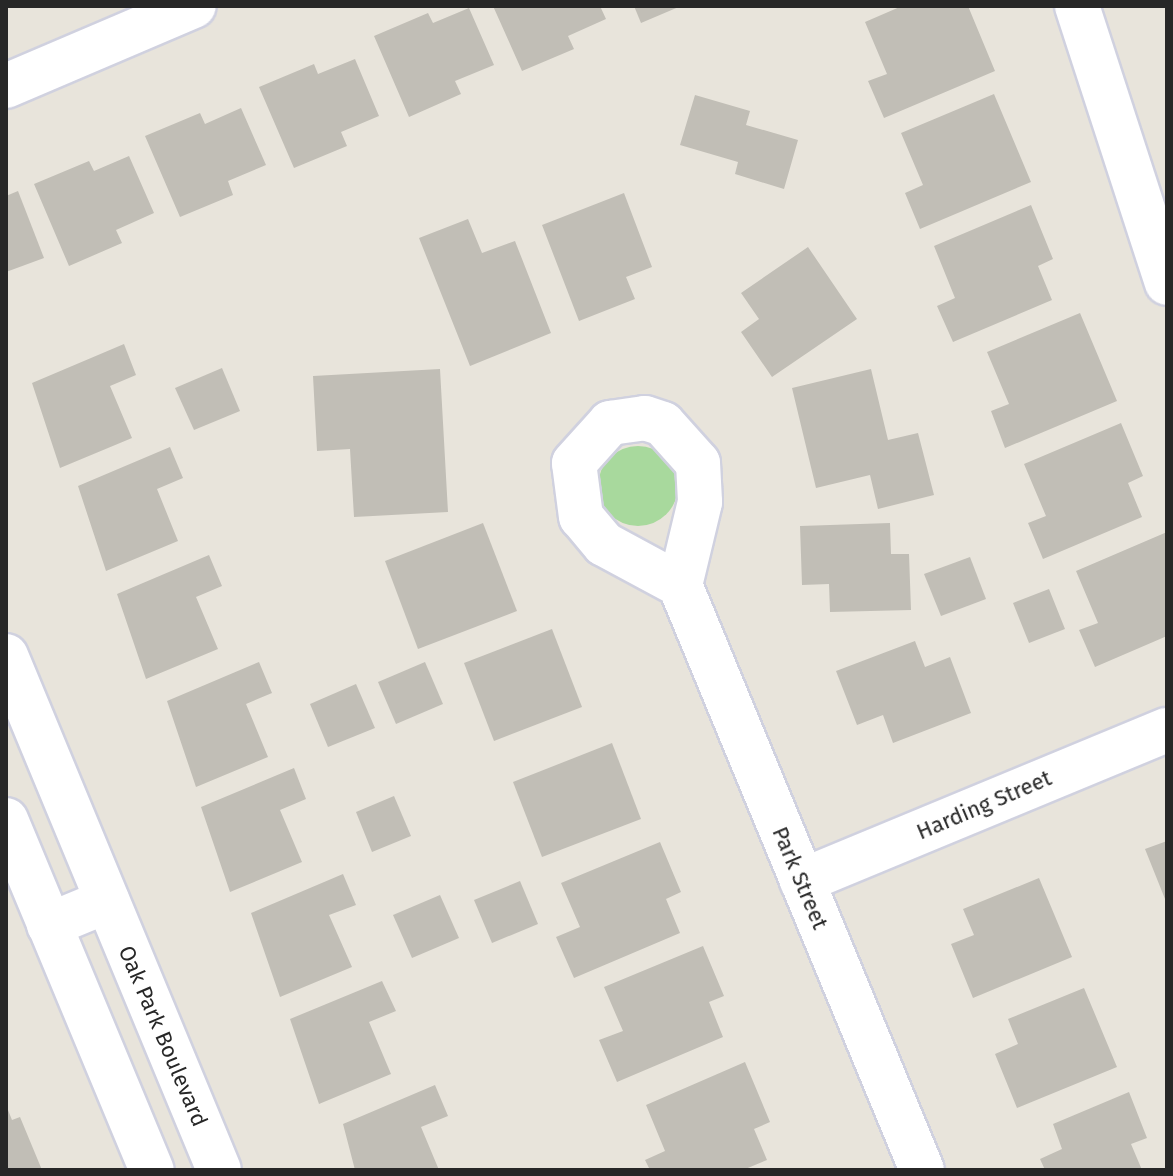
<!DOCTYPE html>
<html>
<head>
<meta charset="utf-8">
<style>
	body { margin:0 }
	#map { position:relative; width:1173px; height:1176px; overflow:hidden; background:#e8e4db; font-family:"Fira Sans",sans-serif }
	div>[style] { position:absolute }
	.green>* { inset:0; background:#a8d99d }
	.round { border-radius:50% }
	.building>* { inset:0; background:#c1beb6 }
	.roads { filter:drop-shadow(2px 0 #d0d1df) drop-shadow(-2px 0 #d0d1df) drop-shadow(0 2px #d0d1df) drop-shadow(0 -2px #d0d1df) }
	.minor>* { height:44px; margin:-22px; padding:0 22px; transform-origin:22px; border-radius:22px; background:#fff }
	.tertiary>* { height:44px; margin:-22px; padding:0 22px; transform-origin:22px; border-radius:22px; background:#fff }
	span { translate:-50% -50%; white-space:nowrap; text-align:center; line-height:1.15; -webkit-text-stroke:6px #fff; paint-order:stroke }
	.street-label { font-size:22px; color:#272727 }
	.frame { position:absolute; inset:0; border:8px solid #272727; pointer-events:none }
</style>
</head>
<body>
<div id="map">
	<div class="green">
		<i class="round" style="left:598px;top:446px;width:80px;height:80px"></i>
	</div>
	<div class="building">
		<i style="clip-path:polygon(493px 6px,600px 6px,606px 19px,568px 36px,574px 49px,522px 71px)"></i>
		<i style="clip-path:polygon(634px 6px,681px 6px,641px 23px)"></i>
		<i style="clip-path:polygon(902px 6px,968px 6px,995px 71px,884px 118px,868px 81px,887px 74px,865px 22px)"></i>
		<i style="clip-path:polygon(469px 8px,494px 65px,455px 81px,461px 94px,409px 117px,374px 36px,428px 13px,433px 23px)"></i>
		<i style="clip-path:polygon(355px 59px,379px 116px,341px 132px,347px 146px,294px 168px,259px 87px,314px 64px,318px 74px)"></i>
		<i style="clip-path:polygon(994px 94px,1031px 182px,920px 229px,905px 193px,923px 185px,901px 133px)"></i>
		<i style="clip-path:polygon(695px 95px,750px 111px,746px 125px,798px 140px,784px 189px,735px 174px,738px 162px,680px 145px)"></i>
		<i style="clip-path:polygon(241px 108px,266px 165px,228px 181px,233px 195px,180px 217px,145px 136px,200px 113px,205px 124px)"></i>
		<i style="clip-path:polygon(129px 156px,154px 213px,116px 230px,122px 243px,69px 266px,34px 184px,89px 161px,94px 171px)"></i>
		<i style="clip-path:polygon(18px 191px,44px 258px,6px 272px,6px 196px)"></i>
		<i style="clip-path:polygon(624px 193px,652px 267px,626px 277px,635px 299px,579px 321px,542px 225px)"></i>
		<i style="clip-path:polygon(1031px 205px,1053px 259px,1038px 266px,1052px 300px,953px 342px,937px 306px,955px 298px,934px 246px)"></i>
		<i style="clip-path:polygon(468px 219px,482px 253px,515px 241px,551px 333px,470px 366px,419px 238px)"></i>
		<i style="clip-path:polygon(808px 247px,857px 319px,772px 377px,741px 332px,759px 319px,741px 293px)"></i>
		<i style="clip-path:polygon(1080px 313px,1117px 401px,1005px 448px,991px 411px,1009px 404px,987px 352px)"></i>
		<i style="clip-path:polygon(124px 344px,136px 375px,110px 386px,132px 438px,60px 468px,32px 383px)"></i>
		<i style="clip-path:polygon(222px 368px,240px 411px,194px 430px,175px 388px)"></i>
		<i style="clip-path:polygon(440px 369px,448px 512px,354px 517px,350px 449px,317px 451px,313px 376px)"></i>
		<i style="clip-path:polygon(871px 369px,888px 440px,918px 433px,934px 495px,878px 509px,870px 475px,816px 488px,792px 388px)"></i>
		<i style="clip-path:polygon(1121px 423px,1143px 476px,1128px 483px,1142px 517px,1043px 559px,1028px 523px,1046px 516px,1024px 464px)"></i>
		<i style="clip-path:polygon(170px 447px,183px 478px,157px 489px,178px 541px,106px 571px,78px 486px)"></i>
		<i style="clip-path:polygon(483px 523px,517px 611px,418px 649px,385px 561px)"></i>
		<i style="clip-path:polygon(890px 523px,891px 554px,909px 554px,911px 610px,830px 612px,829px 584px,802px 585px,800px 526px)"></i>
		<i style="clip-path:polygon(1167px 532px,1167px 636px,1095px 667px,1079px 630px,1098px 623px,1076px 571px)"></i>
		<i style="clip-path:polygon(209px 555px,222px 586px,196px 597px,218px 649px,146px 679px,117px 594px)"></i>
		<i style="clip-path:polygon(970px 557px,986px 599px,941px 616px,924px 574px)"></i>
		<i style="clip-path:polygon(1049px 589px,1065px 629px,1029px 643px,1013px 603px)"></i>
		<i style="clip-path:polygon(552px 629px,582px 707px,494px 741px,464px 663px)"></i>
		<i style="clip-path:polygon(915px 641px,925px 667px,950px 657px,971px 713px,893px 743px,883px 715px,857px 725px,836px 671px)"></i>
		<i style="clip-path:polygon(259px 662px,272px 693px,246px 704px,268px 757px,196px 787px,167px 701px)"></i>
		<i style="clip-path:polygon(425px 662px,443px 704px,396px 724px,378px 682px)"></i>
		<i style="clip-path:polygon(356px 684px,375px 728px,328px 747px,310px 704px)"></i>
		<i style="clip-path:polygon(612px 743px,641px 819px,542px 857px,513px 782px)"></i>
		<i style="clip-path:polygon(294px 768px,306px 799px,280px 810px,302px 862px,230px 892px,201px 807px)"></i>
		<i style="clip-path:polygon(394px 796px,411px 836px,372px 852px,356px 812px)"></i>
		<i style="clip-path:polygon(1167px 841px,1167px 904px,1145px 849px)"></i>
		<i style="clip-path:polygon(660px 842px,681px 892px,666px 899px,680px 933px,574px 978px,556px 937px,580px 927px,561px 883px)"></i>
		<i style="clip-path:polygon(343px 874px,356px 905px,329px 915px,352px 967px,280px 997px,251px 913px)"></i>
		<i style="clip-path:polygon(1039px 878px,1072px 957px,973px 998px,951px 944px,974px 935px,963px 909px)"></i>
		<i style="clip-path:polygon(520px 881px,538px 924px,492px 943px,474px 900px)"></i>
		<i style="clip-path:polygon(440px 895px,459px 938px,412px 958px,393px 915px)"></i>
		<i style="clip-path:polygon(703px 946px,724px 996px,709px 1002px,723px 1037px,617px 1082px,599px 1040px,623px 1031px,604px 987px)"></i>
		<i style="clip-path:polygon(382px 981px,396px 1011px,369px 1022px,391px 1074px,319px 1104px,290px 1019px)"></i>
		<i style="clip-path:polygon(1084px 988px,1117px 1067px,1017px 1108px,995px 1054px,1018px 1044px,1008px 1019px)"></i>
		<i style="clip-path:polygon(745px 1062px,770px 1122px,754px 1129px,767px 1160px,743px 1170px,650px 1170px,645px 1160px,665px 1151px,646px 1105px)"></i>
		<i style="clip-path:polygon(435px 1085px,448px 1116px,421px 1127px,439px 1170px,355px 1170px,343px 1124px)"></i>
		<i style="clip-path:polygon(1129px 1092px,1147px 1138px,1131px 1144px,1142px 1170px,1045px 1170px,1040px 1159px,1062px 1149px,1053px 1124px)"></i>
		<i style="clip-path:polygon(6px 1105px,12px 1120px,20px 1117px,42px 1170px,6px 1170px)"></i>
	</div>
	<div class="roads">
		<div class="minor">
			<i style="left:1077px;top:6px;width:291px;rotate:72deg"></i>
			<i style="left:6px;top:86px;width:204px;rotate:-23.1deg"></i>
			<i style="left:680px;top:585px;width:86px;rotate:-151.7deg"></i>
			<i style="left:604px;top:544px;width:35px;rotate:-130deg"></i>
			<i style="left:581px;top:517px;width:54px;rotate:-97.4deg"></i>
			<i style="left:574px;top:463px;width:54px;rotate:-48deg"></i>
			<i style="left:610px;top:423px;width:35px;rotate:-8deg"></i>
			<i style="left:645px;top:418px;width:19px;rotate:18deg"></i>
			<i style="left:663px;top:424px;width:52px;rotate:48.1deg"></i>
			<i style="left:698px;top:463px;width:39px;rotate:87deg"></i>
			<i style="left:700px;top:502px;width:85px;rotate:103.5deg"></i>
			<i style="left:680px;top:585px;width:633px;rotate:67.53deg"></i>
			<i style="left:802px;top:881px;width:395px;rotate:-22.5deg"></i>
			<i style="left:49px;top:925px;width:63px;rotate:-22.5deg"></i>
		</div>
		<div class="tertiary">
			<i style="left:6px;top:656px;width:556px;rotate:67.49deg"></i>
			<i style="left:6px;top:820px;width:379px;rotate:67.4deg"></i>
		</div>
	</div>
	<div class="street-label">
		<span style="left:984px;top:805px;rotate:-23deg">Harding Street</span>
		<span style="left:800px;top:878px;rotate:67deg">Park Street</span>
		<span style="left:163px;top:1036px;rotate:67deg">Oak Park Boulevard</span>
	</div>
	<div class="frame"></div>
</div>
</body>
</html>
